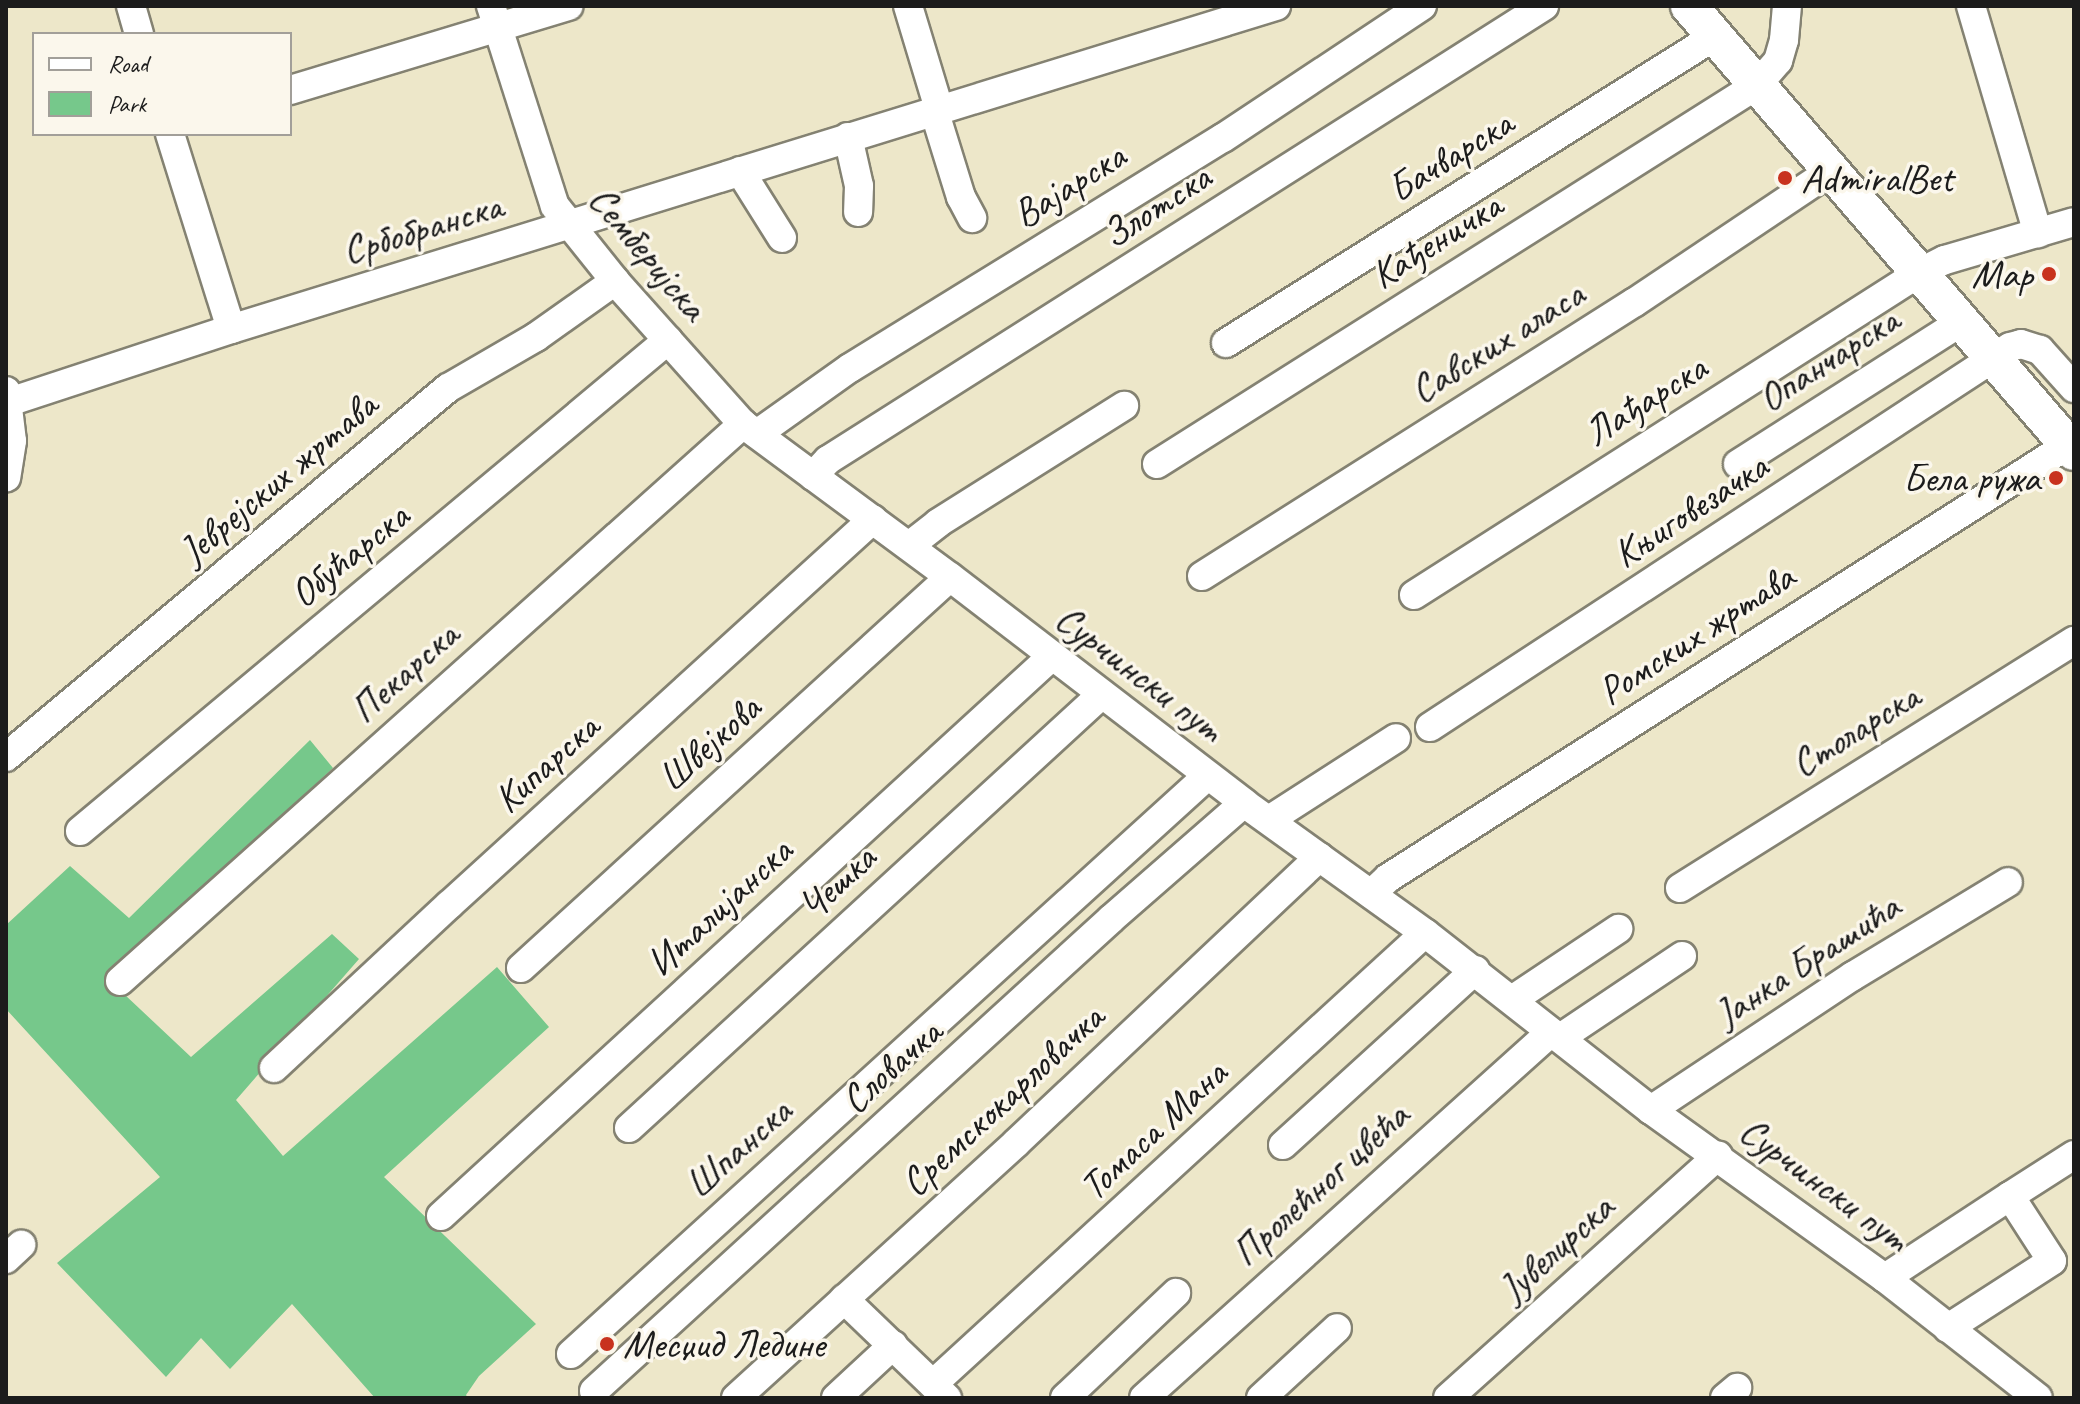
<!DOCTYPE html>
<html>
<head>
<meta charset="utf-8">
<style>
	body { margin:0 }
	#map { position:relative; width:2080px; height:1404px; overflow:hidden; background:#ede7c9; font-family:Caveat,sans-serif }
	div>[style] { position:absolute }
	.green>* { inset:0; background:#76c88b }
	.roads { filter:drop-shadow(2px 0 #848272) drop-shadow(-2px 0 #848272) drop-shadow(0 2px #848272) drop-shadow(0 -2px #848272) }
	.minor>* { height:28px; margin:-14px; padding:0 14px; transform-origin:14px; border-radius:14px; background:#fff }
	.major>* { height:36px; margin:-18px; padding:0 18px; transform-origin:18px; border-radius:18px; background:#fff }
	.dots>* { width:22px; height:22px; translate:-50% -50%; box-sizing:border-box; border:4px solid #fbf7ec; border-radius:50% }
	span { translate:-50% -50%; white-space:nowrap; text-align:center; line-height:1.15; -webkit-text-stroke:7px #fbf7ec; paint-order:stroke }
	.street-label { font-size:40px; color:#1c1c1c }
	.poi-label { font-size:40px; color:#1c1c1c }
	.left { translate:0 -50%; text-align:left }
	.right { translate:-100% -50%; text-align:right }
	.frame { position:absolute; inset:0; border:8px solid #1c1c1c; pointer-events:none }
	.legend { position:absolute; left:32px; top:32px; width:260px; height:104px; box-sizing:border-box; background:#fbf7ec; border:2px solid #a29f99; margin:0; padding:10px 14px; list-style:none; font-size:24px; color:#1c1c1c }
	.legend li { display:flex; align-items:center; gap:16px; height:40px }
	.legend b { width:40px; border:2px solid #a29f99 }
</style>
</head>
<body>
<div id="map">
	<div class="green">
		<i style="clip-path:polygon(310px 740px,333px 768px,107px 978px,191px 1057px,332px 934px,359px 959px,236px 1100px,283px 1156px,497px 967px,549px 1027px,384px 1177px,536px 1324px,479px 1376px,466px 1395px,468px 1398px,375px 1398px,292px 1304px,230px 1369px,201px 1338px,166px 1377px,57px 1263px,160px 1177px,6px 1009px,6px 925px,70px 866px,129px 918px)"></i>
	</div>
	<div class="roads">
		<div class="minor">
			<i style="left:131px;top:6px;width:29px;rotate:74deg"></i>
			<i style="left:491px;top:6px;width:210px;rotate:72.3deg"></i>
			<i style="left:555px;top:206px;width:96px;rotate:51.3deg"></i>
			<i style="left:615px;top:281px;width:192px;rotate:48.2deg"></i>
			<i style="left:743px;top:424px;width:257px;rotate:36.5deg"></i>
			<i style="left:950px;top:577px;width:371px;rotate:37.5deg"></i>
			<i style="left:1244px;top:803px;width:223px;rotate:35.7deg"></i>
			<i style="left:1425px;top:933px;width:287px;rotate:38.1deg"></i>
			<i style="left:1651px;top:1110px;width:288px;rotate:35.7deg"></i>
			<i style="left:1885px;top:1278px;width:194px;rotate:38.1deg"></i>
			<i style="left:908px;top:6px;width:108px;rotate:73.2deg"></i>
			<i style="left:1971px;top:6px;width:237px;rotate:73.6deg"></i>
			<i style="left:290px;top:90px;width:291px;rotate:-16.8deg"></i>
			<i style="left:934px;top:110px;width:91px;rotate:72.8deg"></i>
			<i style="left:961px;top:197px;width:24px;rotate:62deg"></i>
			<i style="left:170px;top:134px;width:204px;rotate:72.6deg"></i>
			<i style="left:848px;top:137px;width:50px;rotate:77.3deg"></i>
			<i style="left:859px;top:186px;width:26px;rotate:92deg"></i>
			<i style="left:740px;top:171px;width:79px;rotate:57.9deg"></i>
			<i style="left:1226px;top:343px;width:577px;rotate:-32.12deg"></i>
			<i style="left:6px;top:391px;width:50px;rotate:83.2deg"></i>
			<i style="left:12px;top:441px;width:37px;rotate:99deg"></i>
			<i style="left:6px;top:403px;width:237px;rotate:-18.2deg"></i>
			<i style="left:231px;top:329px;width:1094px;rotate:-17.18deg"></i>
			<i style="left:757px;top:434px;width:114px;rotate:-35.4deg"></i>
			<i style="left:850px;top:368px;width:438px;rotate:-31.7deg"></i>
			<i style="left:1223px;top:138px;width:239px;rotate:-33.6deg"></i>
			<i style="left:1157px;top:464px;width:710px;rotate:-32.28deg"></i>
			<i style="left:1757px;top:85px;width:32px;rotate:-49deg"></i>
			<i style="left:1778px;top:61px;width:22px;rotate:-74deg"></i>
			<i style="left:1784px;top:40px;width:34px;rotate:-85deg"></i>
			<i style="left:1738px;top:464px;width:264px;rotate:-32.5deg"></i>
			<i style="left:813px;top:476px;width:22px;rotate:-47deg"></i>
			<i style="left:828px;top:460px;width:848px;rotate:-32.38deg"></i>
			<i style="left:909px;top:546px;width:37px;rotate:-38deg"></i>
			<i style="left:938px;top:523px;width:220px;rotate:-32.2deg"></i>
			<i style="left:1202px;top:576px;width:512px;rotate:-32.33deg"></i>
			<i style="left:1635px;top:302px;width:236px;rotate:-33.8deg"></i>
			<i style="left:1414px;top:595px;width:599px;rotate:-32.52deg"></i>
			<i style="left:1919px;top:273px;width:29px;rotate:-27deg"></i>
			<i style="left:1945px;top:260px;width:134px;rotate:-16.4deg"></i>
			<i style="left:1430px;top:727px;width:693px;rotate:-33.23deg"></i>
			<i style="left:2010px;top:347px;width:11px;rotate:-15deg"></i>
			<i style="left:2021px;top:344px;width:20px;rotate:18deg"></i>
			<i style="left:2040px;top:350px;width:51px;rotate:48.2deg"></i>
			<i style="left:6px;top:757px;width:576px;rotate:-39.86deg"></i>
			<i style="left:448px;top:388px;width:102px;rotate:-30.1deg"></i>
			<i style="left:536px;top:337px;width:97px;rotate:-35.3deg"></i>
			<i style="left:1269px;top:820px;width:151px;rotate:-32.8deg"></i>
			<i style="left:80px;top:831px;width:766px;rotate:-39.86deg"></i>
			<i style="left:1680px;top:888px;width:465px;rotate:-32.1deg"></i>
			<i style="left:1371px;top:894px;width:23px;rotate:-43deg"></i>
			<i style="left:1388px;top:878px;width:806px;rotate:-32.49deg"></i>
			<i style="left:521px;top:968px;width:580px;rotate:-42.35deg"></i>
			<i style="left:120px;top:981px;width:836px;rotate:-41.8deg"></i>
			<i style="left:1512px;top:1000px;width:128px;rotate:-33.8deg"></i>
			<i style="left:1560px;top:1038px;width:147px;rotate:-33.9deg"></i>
			<i style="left:274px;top:1068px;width:239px;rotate:-43deg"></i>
			<i style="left:449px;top:905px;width:573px;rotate:-42.31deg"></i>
			<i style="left:1651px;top:1110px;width:242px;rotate:-33.6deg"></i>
			<i style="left:1853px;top:976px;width:181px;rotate:-31.2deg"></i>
			<i style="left:629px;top:1128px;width:639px;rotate:-42.53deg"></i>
			<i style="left:1283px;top:1145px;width:260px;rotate:-42.3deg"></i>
			<i style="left:2010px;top:1196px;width:76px;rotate:-32.6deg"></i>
			<i style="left:441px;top:1216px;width:827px;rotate:-42.5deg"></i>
			<i style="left:6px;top:1259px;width:21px;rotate:-43deg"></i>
			<i style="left:1885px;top:1278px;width:149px;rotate:-33.3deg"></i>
			<i style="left:2010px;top:1196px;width:77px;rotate:57.1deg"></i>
			<i style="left:2052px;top:1261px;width:124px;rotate:147.2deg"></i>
			<i style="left:844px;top:1299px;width:143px;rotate:43.9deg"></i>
			<i style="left:571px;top:1354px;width:859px;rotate:-42.26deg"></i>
			<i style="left:933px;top:1384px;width:667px;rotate:-42.51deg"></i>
			<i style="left:594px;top:1391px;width:700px;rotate:-42.39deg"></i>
			<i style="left:1111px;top:919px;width:176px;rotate:-41.1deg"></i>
			<i style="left:736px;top:1398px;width:379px;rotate:-42.3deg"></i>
			<i style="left:1016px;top:1143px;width:417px;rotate:-43.3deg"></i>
			<i style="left:836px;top:1398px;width:78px;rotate:-42.9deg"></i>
			<i style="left:1065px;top:1398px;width:153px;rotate:-43.4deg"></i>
			<i style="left:1144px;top:1398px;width:547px;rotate:-41.96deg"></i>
			<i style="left:1261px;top:1398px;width:103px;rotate:-42.6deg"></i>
			<i style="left:1448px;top:1398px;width:363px;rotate:-41.9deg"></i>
			<i style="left:1725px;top:1398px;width:16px;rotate:-40deg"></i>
		</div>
		<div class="major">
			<i style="left:1689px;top:6px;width:589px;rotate:49.2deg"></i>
		</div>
	</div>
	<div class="dots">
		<i style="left:1785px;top:178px;background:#c8321e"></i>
		<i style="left:2049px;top:274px;background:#c8321e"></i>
		<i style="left:2056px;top:478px;background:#c8321e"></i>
		<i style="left:607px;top:1344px;background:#c8321e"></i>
	</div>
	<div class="street-label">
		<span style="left:1450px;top:156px;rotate:-32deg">Бачварска</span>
		<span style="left:1069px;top:185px;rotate:-32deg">Вајарска</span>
		<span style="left:1156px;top:206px;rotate:-33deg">Злотска</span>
		<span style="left:422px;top:228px;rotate:-17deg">Србобранска</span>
		<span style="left:1436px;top:240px;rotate:-32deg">Кађеничка</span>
		<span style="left:648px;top:253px;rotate:50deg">Семберијска</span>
		<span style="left:1497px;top:342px;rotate:-32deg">Савских аласа</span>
		<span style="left:1828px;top:359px;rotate:-33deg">Опанчарска</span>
		<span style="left:1645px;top:400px;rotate:-32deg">Лађарска</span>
		<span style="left:278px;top:478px;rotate:-40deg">Јеврејских жртава</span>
		<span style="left:1690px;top:510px;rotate:-33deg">Књиговезачка</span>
		<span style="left:349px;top:555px;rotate:-39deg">Обућарска</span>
		<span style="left:1696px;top:634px;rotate:-33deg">Ромских жртава</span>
		<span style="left:404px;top:672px;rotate:-42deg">Пекарска</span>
		<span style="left:1139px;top:673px;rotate:37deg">Сурчински пут</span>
		<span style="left:1855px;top:730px;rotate:-32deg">Столарска</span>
		<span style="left:709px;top:743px;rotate:-42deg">Швејкова</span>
		<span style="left:546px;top:763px;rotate:-42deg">Кипарска</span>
		<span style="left:837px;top:882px;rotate:-43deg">Чешка</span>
		<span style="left:719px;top:907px;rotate:-43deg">Италијанска</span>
		<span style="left:1807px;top:960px;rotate:-33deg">Јанка Брашића</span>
		<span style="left:891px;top:1066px;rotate:-42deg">Словачка</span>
		<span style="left:1002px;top:1100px;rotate:-43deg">Сремскокарловачка</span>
		<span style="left:1153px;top:1130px;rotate:-43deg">Томаса Мана</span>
		<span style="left:738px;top:1148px;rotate:-42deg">Шпанска</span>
		<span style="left:1320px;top:1184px;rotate:-42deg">Пролећног цвећа</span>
		<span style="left:1824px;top:1184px;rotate:36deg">Сурчински пут</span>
		<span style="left:1556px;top:1248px;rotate:-42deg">Јувелирска</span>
	</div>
	<div class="poi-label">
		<span class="left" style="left:1801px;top:178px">AdmiralBet</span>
		<span class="right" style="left:2033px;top:274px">Мар</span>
		<span class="right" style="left:2040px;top:478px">Бела ружа</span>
		<span class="left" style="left:623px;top:1344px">Месџид Ледине</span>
	</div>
	<div class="frame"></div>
	<ul class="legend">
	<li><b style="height:10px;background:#fff"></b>Road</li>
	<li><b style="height:22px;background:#76c88b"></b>Park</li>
	</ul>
</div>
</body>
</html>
